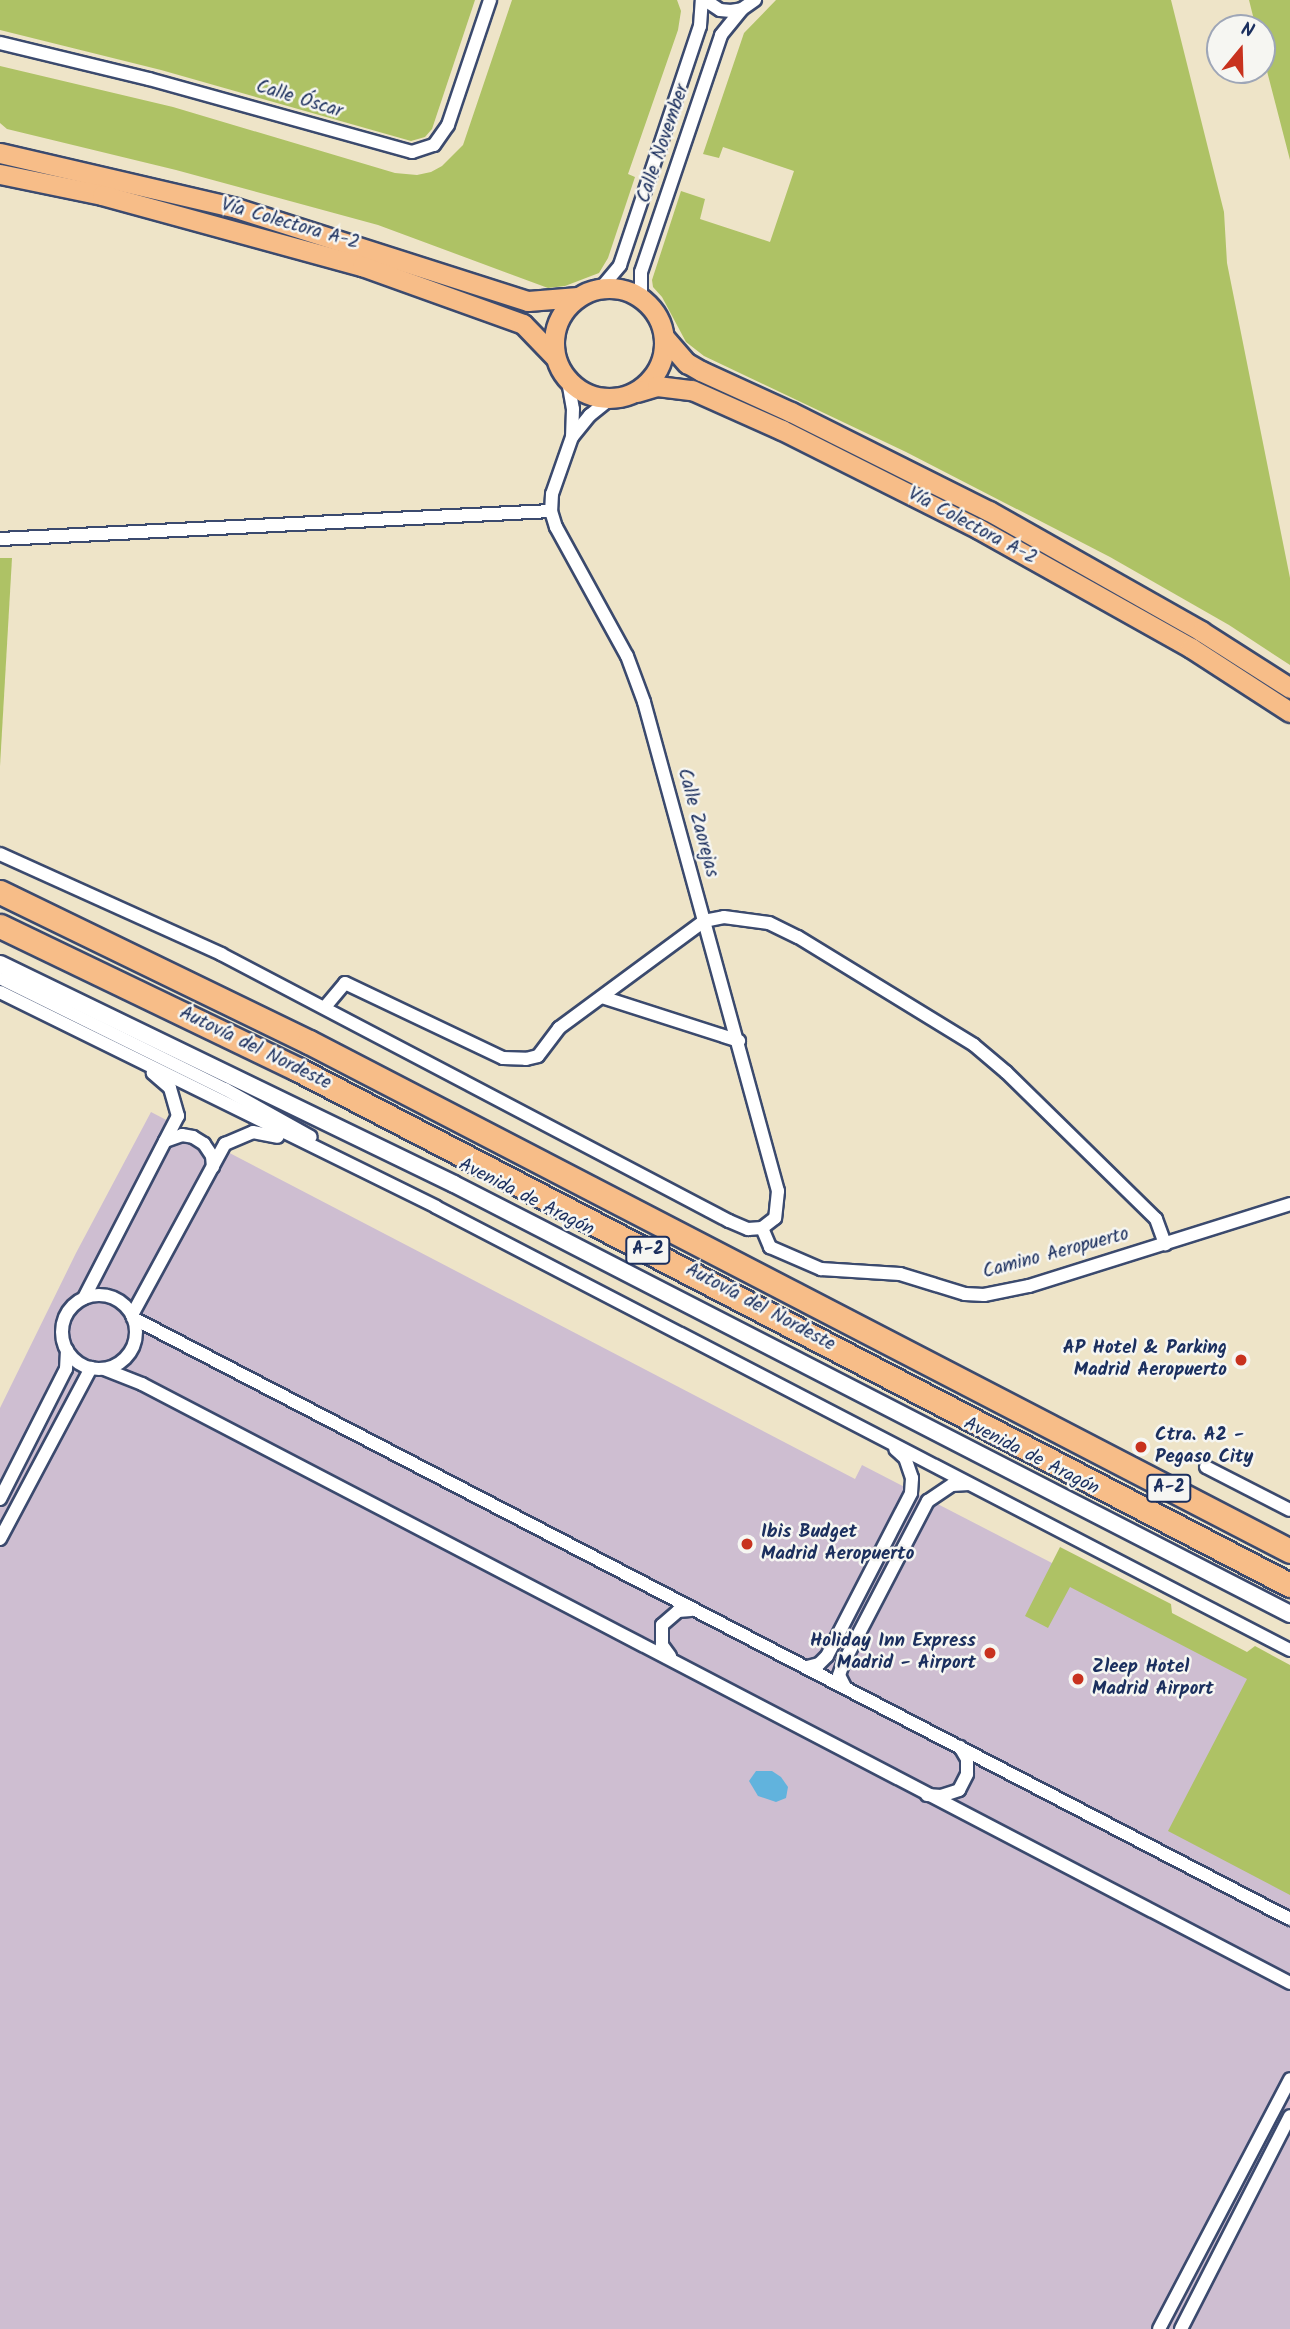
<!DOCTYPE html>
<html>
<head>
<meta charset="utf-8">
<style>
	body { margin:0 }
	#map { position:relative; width:1290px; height:2329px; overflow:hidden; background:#eee4c8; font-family:Kalam,sans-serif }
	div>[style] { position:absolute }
	.industrial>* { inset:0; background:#cebed1 }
	.green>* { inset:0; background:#aec265 }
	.water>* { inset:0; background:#61b3dd }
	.roads { filter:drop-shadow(2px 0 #3b4a6e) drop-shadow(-2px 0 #3b4a6e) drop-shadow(0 2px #3b4a6e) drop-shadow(0 -2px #3b4a6e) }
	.minor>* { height:12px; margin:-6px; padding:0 6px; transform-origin:6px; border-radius:6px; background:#fff }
	.minor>.ring { margin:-6px; padding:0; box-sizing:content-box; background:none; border:12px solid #fff; border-radius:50% }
	.tertiary>* { height:16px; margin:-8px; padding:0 8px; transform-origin:8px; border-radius:8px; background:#fff }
	.primary>* { height:19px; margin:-9.5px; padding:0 9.5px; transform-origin:9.5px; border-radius:9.5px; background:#f7bd88 }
	.primary>.ring { margin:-9.5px; padding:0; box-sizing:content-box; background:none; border:19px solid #f7bd88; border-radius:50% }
	.motorway>* { height:23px; margin:-11.5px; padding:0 11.5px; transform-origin:11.5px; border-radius:11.5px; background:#f7bd88 }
	.dots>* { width:19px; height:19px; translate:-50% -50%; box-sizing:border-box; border:4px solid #f6f6f2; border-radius:50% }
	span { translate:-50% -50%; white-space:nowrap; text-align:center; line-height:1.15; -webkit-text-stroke:5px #f6f6f2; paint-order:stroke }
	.shield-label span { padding:2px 5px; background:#f6f6f2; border:2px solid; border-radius:5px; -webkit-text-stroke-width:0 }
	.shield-label { font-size:18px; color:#1b2f5e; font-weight:700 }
	.street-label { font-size:19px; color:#1b2f5e }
	.poi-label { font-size:19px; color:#1b2f5e; font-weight:700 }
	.right { translate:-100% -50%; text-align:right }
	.left { translate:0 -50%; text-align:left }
	.north { position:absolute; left:1206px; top:14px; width:70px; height:70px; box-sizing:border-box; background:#f6f6f2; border:2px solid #9ea6b7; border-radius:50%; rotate:19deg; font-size:19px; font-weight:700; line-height:28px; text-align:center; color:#1b2f5e }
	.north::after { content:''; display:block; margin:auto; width:24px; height:32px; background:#c8321e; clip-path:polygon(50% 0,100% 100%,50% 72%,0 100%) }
</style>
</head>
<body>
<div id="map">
	<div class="industrial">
		<i style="clip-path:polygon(151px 1112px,855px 1479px,862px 1465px,1052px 1563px,1290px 1702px,1290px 2329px,0 2329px,0 1408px,76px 1253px)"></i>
	</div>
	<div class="green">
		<i style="clip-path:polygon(0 0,475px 0,432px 129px,425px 137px,411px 141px,161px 70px,0 30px)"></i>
		<i style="clip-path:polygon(512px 0,677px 0,681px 11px,678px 30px,628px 174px,635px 177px,608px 258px,599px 273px,565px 286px,548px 288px,378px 225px,176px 170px,7px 129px,0 123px,0 66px,173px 107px,395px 173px,417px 175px,431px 172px,442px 166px,463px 145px)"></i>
		<i style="clip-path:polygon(776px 0,1171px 0,1224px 212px,1227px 263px,1290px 578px,1290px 665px,1229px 625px,1110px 557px,906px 452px,704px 356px,686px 342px,662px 297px,653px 287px,652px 280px,681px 191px,705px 199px,700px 219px,770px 242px,794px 171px,723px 147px,719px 158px,703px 154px,744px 33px)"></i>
		<i style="clip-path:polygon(1249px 0,1290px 0,1290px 160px,1262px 52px,1262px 28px,1256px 28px)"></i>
		<i style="clip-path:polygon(0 558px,12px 558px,0 766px)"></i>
		<i style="clip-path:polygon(1060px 1547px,1171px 1604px,1172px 1613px,1247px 1652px,1255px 1646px,1290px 1665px,1290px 1895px,1168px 1831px,1247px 1679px,1070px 1587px,1048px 1628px,1025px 1616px)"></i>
	</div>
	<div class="water">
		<i style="clip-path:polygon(756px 1771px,772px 1771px,781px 1777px,788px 1787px,786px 1798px,776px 1802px,758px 1796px,749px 1781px)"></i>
	</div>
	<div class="roads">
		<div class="minor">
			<i style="left:705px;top:0;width:18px;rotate:34deg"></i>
			<i style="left:720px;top:10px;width:11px;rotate:5deg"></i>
			<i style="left:731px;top:11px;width:11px;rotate:-10deg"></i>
			<i style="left:742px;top:9px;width:16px;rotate:-35deg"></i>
			<i style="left:0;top:43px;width:153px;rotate:13.6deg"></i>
			<i style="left:149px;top:79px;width:273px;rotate:15.5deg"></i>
			<i style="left:412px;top:152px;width:23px;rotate:-18deg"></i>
			<i style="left:434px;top:145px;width:24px;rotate:-55deg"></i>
			<i style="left:448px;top:125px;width:132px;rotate:-71.4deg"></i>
			<i style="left:601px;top:288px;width:30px;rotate:-50deg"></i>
			<i style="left:620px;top:265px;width:252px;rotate:-71.5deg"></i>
			<i style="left:700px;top:26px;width:26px;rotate:-86deg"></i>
			<i style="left:641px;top:298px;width:26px;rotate:-90deg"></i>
			<i style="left:641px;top:272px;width:250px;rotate:-71.3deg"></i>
			<i style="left:721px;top:35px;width:33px;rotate:-51deg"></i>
			<i style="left:568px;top:381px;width:28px;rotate:80deg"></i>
			<i style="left:573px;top:409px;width:28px;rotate:92deg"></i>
			<i style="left:610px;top:399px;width:26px;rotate:141deg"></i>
			<i style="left:590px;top:415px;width:28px;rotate:129deg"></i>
			<i style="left:572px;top:437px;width:60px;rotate:109.3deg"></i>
			<i style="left:552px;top:494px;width:17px;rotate:93deg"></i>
			<i style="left:551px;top:511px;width:17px;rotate:73deg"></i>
			<i style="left:556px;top:527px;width:147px;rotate:61.2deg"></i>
			<i style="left:627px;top:656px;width:49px;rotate:69.7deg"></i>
			<i style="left:644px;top:702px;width:507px;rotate:74.68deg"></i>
			<i style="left:778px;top:1191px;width:27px;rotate:96deg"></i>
			<i style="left:775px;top:1218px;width:16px;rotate:142deg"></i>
			<i style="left:0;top:539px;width:552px;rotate:-2.91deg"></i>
			<i style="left:0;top:854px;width:243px;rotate:24.3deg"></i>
			<i style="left:221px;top:954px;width:574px;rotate:27.73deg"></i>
			<i style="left:729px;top:1221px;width:21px;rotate:23deg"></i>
			<i style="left:748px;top:1229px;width:14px;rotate:-4deg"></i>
			<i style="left:0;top:978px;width:251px;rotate:26.3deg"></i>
			<i style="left:225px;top:1089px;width:98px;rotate:29.2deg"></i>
			<i style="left:0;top:992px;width:486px;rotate:26.2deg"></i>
			<i style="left:436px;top:1207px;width:962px;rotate:27.42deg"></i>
			<i style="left:602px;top:997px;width:144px;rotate:17.8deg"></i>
			<i style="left:325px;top:1007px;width:31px;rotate:-50deg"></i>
			<i style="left:345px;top:983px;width:175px;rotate:25.4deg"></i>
			<i style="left:503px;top:1058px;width:23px;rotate:2deg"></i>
			<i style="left:526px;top:1059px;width:12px;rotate:-14deg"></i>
			<i style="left:538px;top:1056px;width:35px;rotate:-53deg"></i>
			<i style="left:559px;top:1028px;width:180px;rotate:-36.4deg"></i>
			<i style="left:704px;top:921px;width:20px;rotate:-11deg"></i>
			<i style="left:724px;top:917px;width:45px;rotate:7.6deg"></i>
			<i style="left:769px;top:923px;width:32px;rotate:26deg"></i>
			<i style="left:798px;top:937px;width:206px;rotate:31.5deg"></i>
			<i style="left:974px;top:1045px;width:42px;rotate:40.2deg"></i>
			<i style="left:1006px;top:1072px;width:210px;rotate:44.4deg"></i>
			<i style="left:1156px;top:1219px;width:27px;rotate:70deg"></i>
			<i style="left:165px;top:1141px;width:18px;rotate:-19deg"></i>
			<i style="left:182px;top:1135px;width:11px;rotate:10deg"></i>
			<i style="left:193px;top:1137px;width:13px;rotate:32deg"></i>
			<i style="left:204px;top:1144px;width:14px;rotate:56deg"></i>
			<i style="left:212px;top:1156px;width:11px;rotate:85deg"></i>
			<i style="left:762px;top:1228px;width:21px;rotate:67deg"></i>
			<i style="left:770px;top:1247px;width:56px;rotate:23.3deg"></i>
			<i style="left:821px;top:1269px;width:79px;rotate:3.6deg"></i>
			<i style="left:900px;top:1274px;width:68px;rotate:17.1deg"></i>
			<i style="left:965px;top:1294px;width:19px;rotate:3deg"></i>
			<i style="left:984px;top:1295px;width:46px;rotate:-11.3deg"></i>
			<i style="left:1029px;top:1286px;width:274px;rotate:-17.4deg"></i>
			<i class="ring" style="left:62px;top:1295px;width:62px;height:62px"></i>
			<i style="left:84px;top:1298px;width:205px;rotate:-62.7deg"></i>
			<i style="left:178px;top:1116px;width:29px;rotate:-106deg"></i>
			<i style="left:170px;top:1088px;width:23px;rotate:-139deg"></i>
			<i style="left:132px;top:1315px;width:195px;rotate:-61.5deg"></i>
			<i style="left:225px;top:1144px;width:30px;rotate:-23deg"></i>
			<i style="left:253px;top:1132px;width:25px;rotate:11deg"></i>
			<i style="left:133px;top:1318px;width:1304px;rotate:27.45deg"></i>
			<i style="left:104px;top:1369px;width:41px;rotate:21.5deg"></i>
			<i style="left:142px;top:1384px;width:1295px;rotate:27.55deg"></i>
			<i style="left:1206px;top:1467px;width:94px;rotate:27.1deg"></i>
			<i style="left:0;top:1499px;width:146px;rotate:-63.1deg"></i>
			<i style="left:66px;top:1369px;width:19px;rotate:-87deg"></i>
			<i style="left:0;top:1539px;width:194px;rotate:-62deg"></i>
			<i style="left:670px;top:1656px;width:14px;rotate:-126deg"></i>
			<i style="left:662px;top:1645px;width:20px;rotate:-90deg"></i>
			<i style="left:662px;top:1625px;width:21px;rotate:-41deg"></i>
			<i style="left:678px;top:1611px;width:13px;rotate:-4deg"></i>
			<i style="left:807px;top:1667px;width:12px;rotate:-14deg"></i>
			<i style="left:819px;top:1664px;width:11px;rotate:-45deg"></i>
			<i style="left:827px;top:1656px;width:183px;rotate:-62.7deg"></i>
			<i style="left:911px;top:1493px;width:15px;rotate:-86deg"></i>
			<i style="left:912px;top:1478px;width:21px;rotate:-109deg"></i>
			<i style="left:905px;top:1458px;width:13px;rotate:-138deg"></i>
			<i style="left:845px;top:1687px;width:13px;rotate:-117deg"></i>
			<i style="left:839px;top:1675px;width:12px;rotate:-70deg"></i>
			<i style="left:843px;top:1664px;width:184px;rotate:-62.5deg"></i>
			<i style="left:928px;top:1501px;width:29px;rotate:-34deg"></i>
			<i style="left:952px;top:1485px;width:17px;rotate:-3deg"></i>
			<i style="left:927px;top:1795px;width:14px;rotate:4deg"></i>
			<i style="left:941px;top:1796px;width:19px;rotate:-18deg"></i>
			<i style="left:959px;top:1790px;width:18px;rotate:-63deg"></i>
			<i style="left:967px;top:1774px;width:15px;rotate:-90deg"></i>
			<i style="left:967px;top:1759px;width:14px;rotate:-120deg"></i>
			<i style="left:1159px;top:2329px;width:282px;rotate:-62.3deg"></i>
			<i style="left:1181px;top:2329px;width:239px;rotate:-62.9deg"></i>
		</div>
		<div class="tertiary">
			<i style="left:0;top:964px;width:504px;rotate:25.85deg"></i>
			<i style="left:454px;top:1184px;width:940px;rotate:27.22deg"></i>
		</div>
		<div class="primary">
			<i style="left:0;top:153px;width:242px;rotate:13.1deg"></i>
			<i style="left:236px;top:208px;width:306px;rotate:17.7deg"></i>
			<i style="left:528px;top:301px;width:50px;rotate:-4.6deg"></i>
			<i style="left:0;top:174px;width:104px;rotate:11.6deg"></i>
			<i style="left:102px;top:195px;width:270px;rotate:15.3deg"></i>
			<i style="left:362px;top:266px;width:171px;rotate:19.8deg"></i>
			<i style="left:523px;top:324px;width:45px;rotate:45.9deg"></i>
			<i class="ring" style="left:554px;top:288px;width:91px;height:91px"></i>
			<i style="left:664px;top:337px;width:35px;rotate:49deg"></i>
			<i style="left:687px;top:363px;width:16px;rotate:30deg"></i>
			<i style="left:701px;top:371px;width:99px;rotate:24.5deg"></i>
			<i style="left:791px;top:412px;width:221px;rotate:26.6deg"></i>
			<i style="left:989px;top:511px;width:244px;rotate:29.5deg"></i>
			<i style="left:1201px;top:631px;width:106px;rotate:32.6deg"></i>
			<i style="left:637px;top:392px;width:21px;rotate:-17deg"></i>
			<i style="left:657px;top:386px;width:35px;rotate:7deg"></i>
			<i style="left:692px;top:390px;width:98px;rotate:24deg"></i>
			<i style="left:782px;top:430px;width:220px;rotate:26.7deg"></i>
			<i style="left:979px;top:529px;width:243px;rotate:29.3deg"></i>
			<i style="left:1191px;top:648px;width:118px;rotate:32.9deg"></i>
		</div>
		<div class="motorway">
			<i style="left:0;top:892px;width:343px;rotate:25.9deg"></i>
			<i style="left:309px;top:1042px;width:1105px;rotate:27.42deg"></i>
			<i style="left:0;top:926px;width:330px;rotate:25.7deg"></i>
			<i style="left:297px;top:1069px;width:1119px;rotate:27.46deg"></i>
		</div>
	</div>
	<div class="dots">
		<i style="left:1241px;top:1360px;background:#c8321e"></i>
		<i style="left:1141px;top:1447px;background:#c8321e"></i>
		<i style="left:747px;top:1544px;background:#c8321e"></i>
		<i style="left:990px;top:1653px;background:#c8321e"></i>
		<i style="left:1078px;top:1679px;background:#c8321e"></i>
	</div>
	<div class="shield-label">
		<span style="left:648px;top:1250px">A-2</span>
		<span style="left:1169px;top:1488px">A-2</span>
	</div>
	<div class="street-label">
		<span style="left:299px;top:100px;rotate:17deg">Calle Óscar</span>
		<span style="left:664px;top:144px;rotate:-71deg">Calle November</span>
		<span style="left:290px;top:225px;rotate:16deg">Vía Colectora A-2</span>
		<span style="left:972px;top:527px;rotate:28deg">Vía Colectora A-2</span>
		<span style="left:697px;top:823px;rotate:75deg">Calle Zaorejas</span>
		<span style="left:255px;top:1049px;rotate:26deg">Autovía del Nordeste</span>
		<span style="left:526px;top:1198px;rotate:27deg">Avenida de Aragón</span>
		<span style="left:1056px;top:1254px;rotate:-15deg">Camino Aeropuerto</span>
		<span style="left:760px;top:1308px;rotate:28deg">Autovía del Nordeste</span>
		<span style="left:1031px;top:1457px;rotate:27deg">Avenida de Aragón</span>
	</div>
	<div class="poi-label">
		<span class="right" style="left:1227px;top:1360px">AP Hotel &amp; Parking<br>Madrid Aeropuerto</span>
		<span class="left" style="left:1155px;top:1447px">Ctra. A2 -<br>Pegaso City</span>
		<span class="left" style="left:761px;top:1544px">Ibis Budget<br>Madrid Aeropuerto</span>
		<span class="right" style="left:976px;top:1653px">Holiday Inn Express<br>Madrid - Airport</span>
		<span class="left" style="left:1092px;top:1679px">Zleep Hotel<br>Madrid Airport</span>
	</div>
	<div class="north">N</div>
</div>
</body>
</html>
